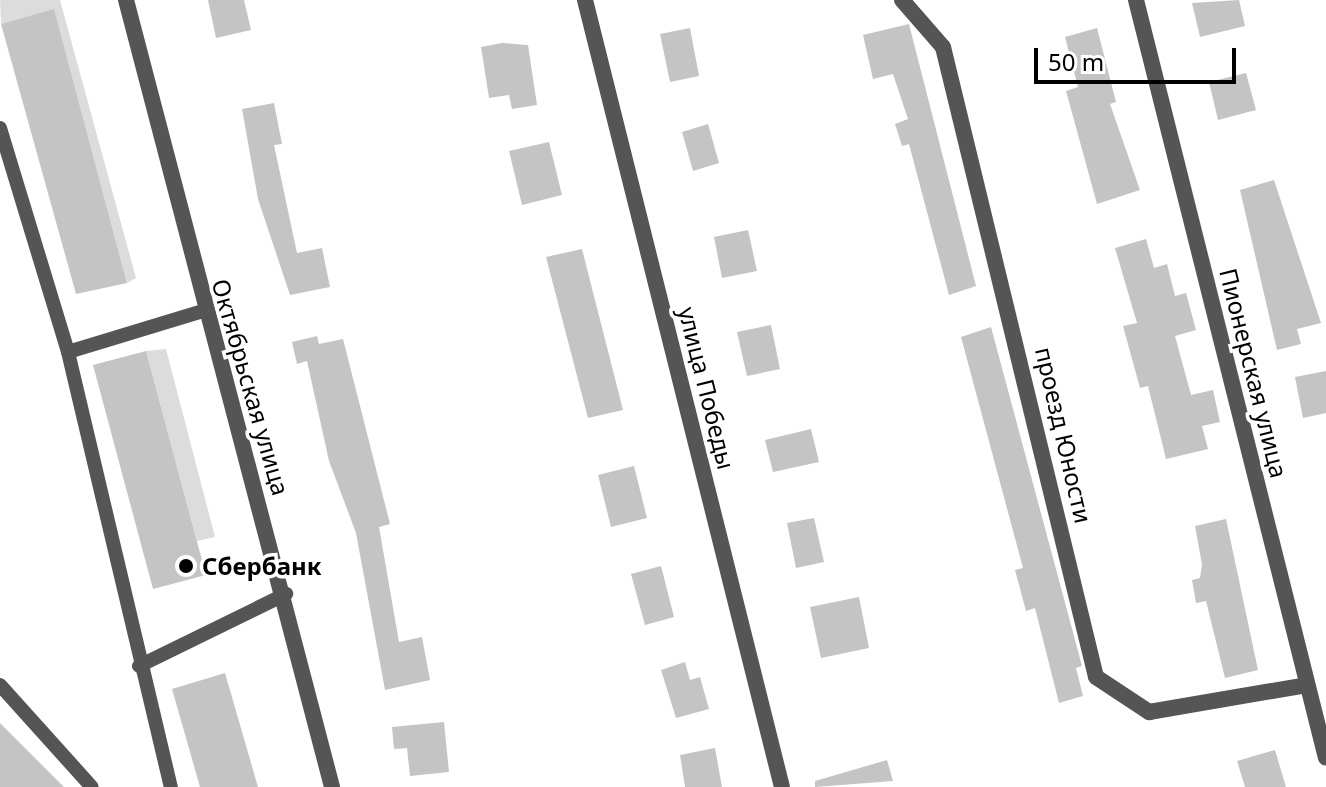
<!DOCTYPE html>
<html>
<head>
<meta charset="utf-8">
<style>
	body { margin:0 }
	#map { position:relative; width:1326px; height:787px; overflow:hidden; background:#fff; font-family:"Noto Sans",sans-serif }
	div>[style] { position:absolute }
	.green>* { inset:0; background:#dcdcdc }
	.building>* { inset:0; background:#c4c4c4 }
	.lane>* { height:14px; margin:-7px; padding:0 7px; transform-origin:7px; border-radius:7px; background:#555 }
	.street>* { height:16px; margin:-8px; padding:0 8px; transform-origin:8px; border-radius:8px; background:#555 }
	.dots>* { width:22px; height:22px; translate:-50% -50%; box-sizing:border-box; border:4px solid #fff; border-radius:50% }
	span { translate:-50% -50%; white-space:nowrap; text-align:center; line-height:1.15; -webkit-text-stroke:7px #fff; paint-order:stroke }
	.street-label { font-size:24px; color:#000 }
	.poi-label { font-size:24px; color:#000; font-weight:700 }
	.left { translate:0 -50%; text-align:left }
	.scale { position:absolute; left:1034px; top:48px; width:202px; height:36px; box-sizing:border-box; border:4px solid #000; border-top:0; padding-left:10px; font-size:24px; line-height:28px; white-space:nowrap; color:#000; -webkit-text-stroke:6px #fff; paint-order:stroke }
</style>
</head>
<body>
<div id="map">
	<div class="green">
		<i style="clip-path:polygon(0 0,60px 0,136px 278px,127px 283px,54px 10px,1px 24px)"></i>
		<i style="clip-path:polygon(166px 349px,215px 537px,197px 541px,146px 351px)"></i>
	</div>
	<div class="building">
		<i style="clip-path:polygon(208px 0,244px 0,251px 30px,216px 38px)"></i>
		<i style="clip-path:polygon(1239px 0,1245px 26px,1200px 37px,1192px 3px)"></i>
		<i style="clip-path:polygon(54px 9px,127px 283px,76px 294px,1px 24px)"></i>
		<i style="clip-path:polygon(909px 24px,976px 286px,949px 295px,909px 144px,902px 146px,895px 124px,908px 119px,893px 74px,873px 79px,863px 35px)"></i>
		<i style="clip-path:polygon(690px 28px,699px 76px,670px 82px,660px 34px)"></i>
		<i style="clip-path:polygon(1097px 28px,1116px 102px,1110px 104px,1140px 190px,1097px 204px,1066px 91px,1078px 87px,1065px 37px)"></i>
		<i style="clip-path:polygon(502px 43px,528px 45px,537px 105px,512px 109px,509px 95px,489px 98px,481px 47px)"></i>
		<i style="clip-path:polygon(1246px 73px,1256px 110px,1218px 120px,1209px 82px)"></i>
		<i style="clip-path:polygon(274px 103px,282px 144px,274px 145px,297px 253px,322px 248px,330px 287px,290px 295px,258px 199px,242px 109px)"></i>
		<i style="clip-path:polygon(708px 124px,719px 163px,693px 171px,682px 132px)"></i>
		<i style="clip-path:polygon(549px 142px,562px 195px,522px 205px,509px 151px)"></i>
		<i style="clip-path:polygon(1274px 180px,1321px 323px,1297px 329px,1301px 344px,1277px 350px,1240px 190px)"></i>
		<i style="clip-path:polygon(748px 230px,757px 271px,722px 278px,714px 237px)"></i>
		<i style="clip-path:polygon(1146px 239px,1154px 268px,1167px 264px,1175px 296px,1186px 293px,1196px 330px,1175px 336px,1191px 395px,1213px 390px,1220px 422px,1202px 426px,1208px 449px,1166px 459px,1148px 386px,1140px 388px,1123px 326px,1137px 323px,1115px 248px)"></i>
		<i style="clip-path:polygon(582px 249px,623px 410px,588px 418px,546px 257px)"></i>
		<i style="clip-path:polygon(771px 325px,780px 369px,747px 376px,737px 332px)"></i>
		<i style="clip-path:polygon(991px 327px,1082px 666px,1076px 668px,1083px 696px,1059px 703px,1035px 608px,1026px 611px,1015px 570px,1023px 568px,961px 337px)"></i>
		<i style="clip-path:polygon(317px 336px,319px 344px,343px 339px,390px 524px,379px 527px,399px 642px,422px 637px,430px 680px,385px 690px,356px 533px,329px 461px,307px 361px,297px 364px,292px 342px)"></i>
		<i style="clip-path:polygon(146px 351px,206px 575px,153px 589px,93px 365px)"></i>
		<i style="clip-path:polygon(1326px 371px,1326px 413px,1303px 418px,1295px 377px)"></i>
		<i style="clip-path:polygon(811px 429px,819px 462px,773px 472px,765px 440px)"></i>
		<i style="clip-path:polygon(634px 466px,647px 518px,611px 527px,598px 475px)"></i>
		<i style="clip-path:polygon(814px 518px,824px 562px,796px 568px,787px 523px)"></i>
		<i style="clip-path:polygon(1226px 519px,1258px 670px,1225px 678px,1206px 601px,1196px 603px,1192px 580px,1200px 578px,1202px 565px,1195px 526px)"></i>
		<i style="clip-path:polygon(661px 566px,674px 617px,645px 625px,631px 574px)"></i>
		<i style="clip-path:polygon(859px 597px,869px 648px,821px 658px,810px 607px)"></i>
		<i style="clip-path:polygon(685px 662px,690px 680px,700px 677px,709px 709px,676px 718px,661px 670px)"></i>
		<i style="clip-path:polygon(225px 673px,258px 787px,200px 787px,172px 689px)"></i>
		<i style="clip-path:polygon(444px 722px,449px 772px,410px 776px,407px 748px,394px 749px,392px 727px)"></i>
		<i style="clip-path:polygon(0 723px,64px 787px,0 787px)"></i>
		<i style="clip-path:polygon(715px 748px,722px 787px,685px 787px,680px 755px)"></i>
		<i style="clip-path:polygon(1275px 750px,1286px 787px,1245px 787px,1237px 761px)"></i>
		<i style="clip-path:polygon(887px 760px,893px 781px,815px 787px,815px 781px)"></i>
	</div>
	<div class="lane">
		<i style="left:0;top:128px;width:234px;rotate:73.1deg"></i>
		<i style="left:68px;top:352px;width:447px;rotate:76.7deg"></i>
		<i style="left:68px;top:352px;width:141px;rotate:-16.9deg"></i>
		<i style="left:139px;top:666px;width:164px;rotate:-26.1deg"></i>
		<i style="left:0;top:685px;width:137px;rotate:48deg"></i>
	</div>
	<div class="street">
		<i style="left:126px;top:0;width:814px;rotate:75.33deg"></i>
		<i style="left:585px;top:0;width:811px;rotate:75.95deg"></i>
		<i style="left:902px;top:0;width:62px;rotate:48.9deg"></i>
		<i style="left:943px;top:47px;width:648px;rotate:76.35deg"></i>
		<i style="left:1096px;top:677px;width:64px;rotate:33.4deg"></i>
		<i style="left:1149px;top:712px;width:160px;rotate:-9.7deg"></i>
		<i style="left:1136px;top:0;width:781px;rotate:75.93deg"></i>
	</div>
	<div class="dots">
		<i style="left:186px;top:566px;background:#000"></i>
	</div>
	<div class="street-label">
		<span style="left:1254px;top:373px;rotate:76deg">Пионерская улица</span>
		<span style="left:251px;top:387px;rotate:74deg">Октябрьская улица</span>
		<span style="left:707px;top:388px;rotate:76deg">улица Победы</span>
		<span style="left:1064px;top:435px;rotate:77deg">проезд Юности</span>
	</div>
	<div class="poi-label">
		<span class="left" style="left:202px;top:566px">Сбербанк</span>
	</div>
	<div class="scale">50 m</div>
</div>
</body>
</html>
